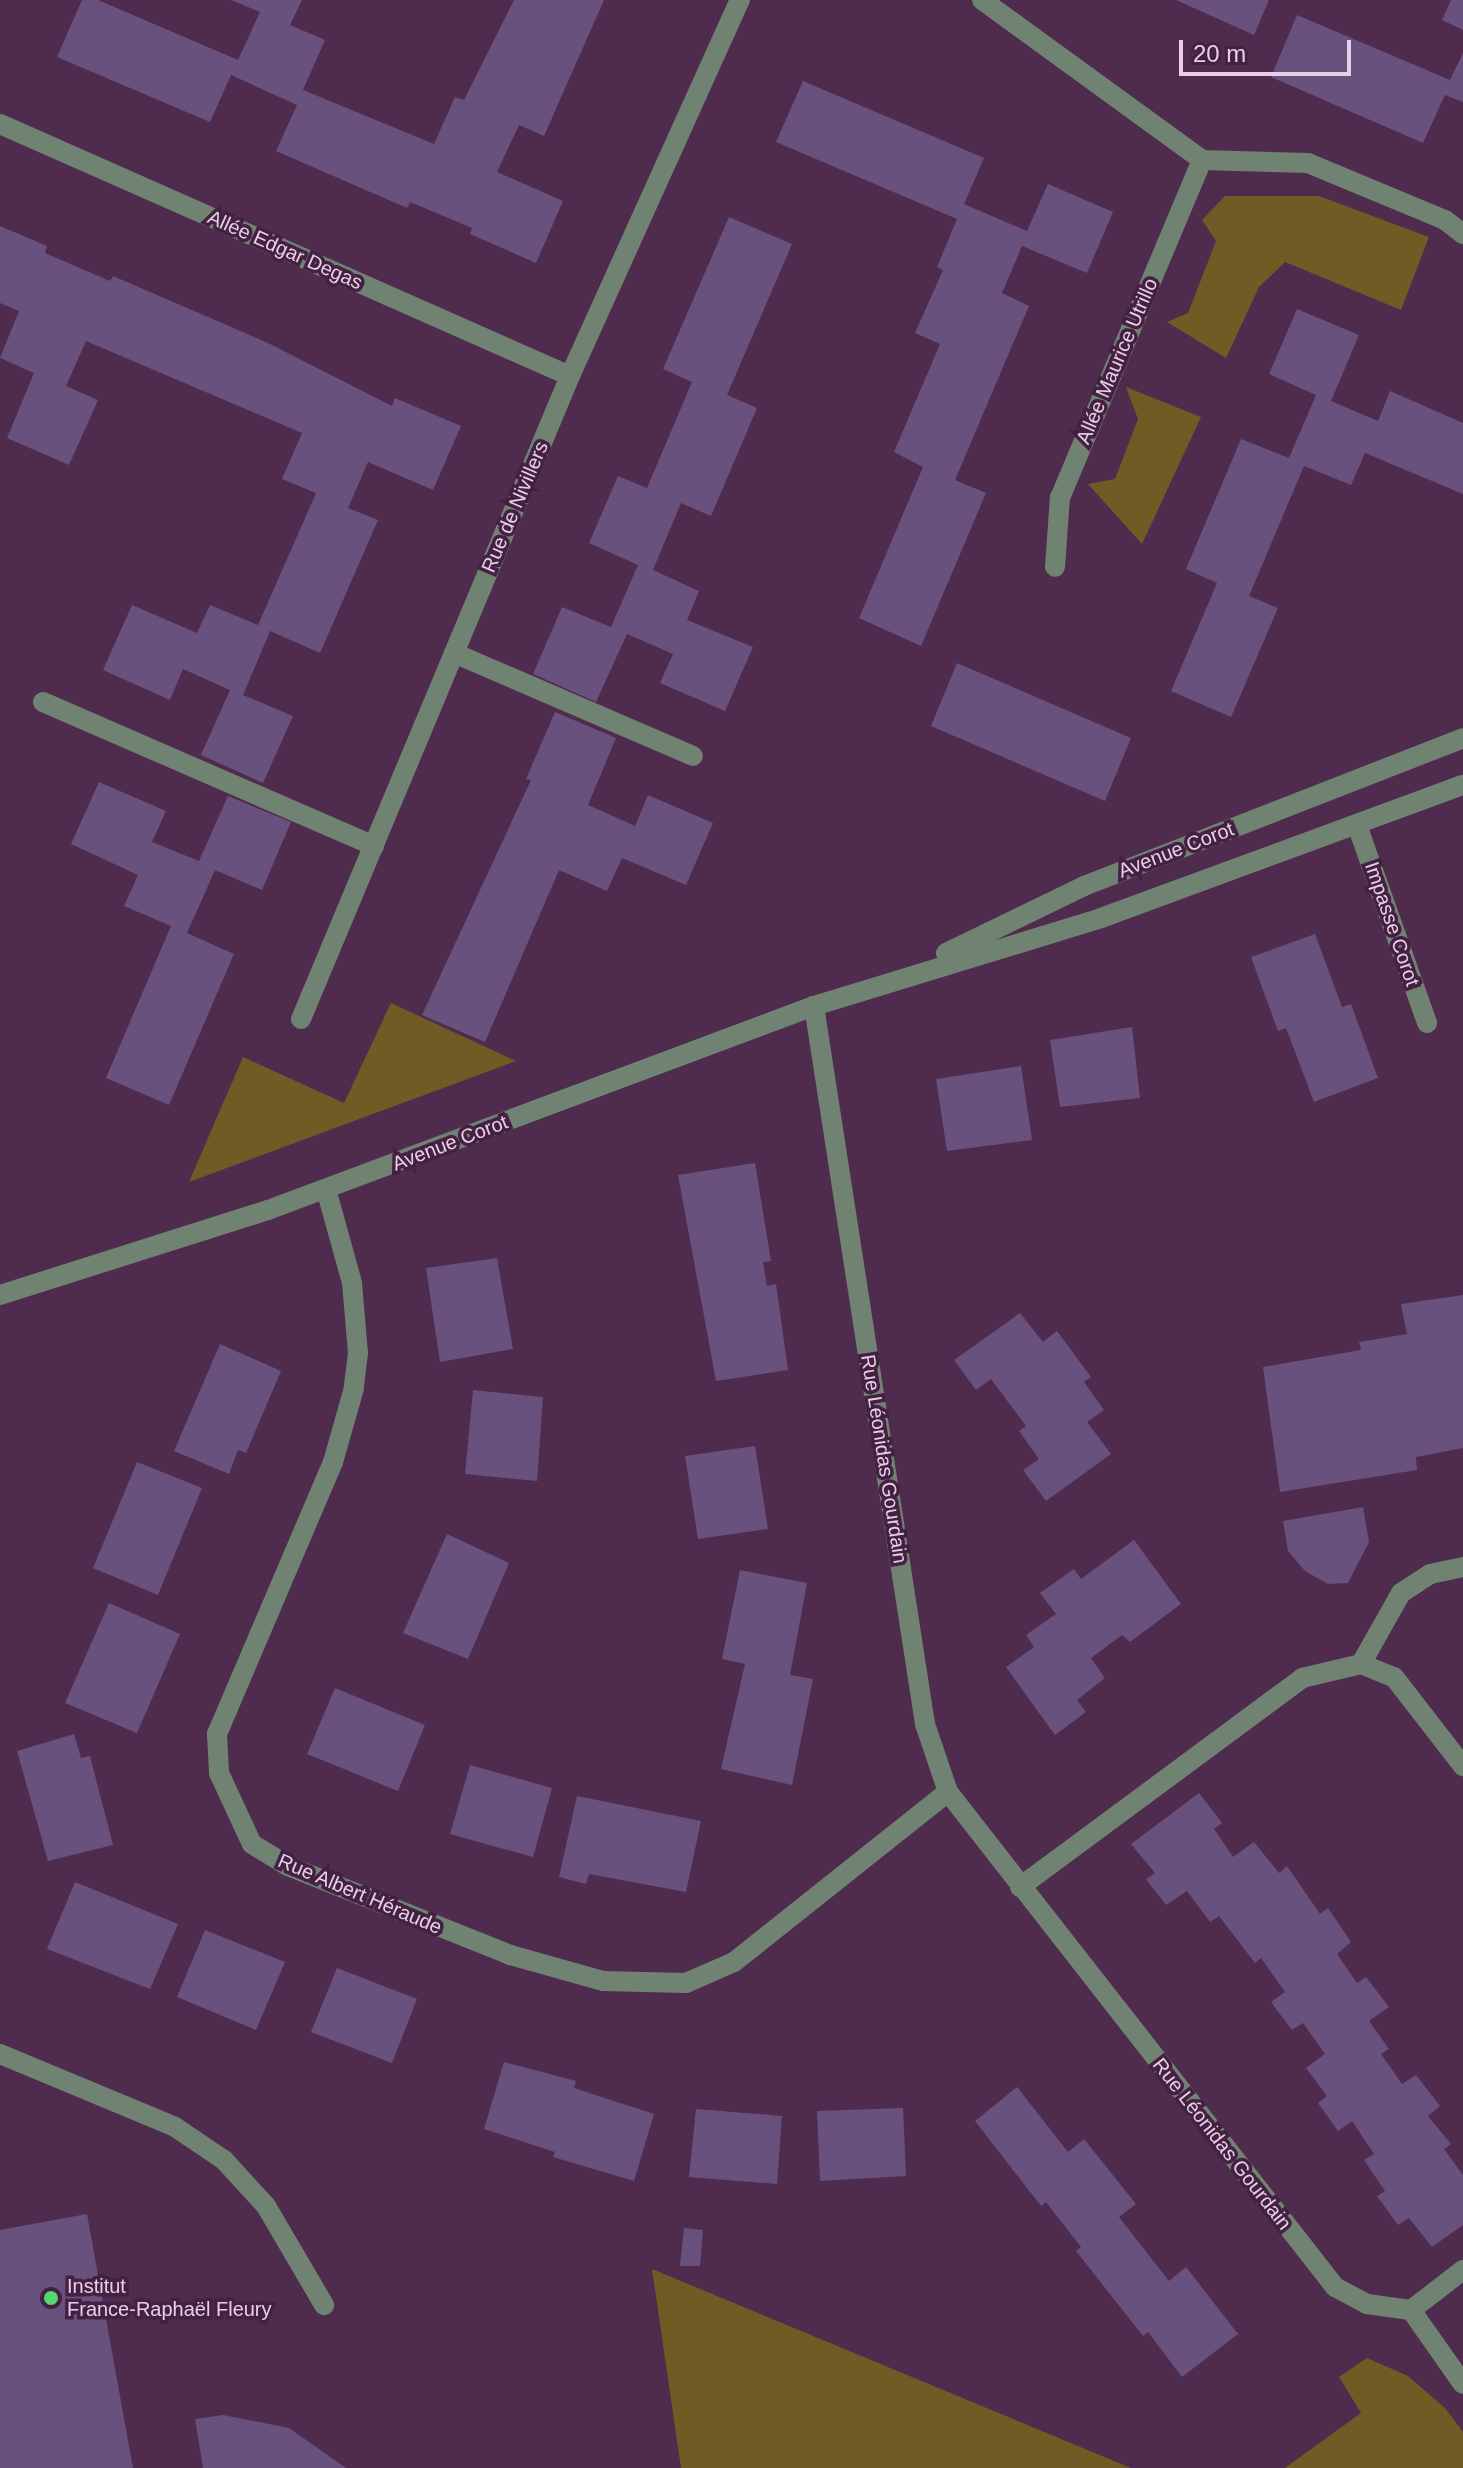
<!DOCTYPE html>
<html>
<head>
<meta charset="utf-8">
<style>
	body { margin:0 }
	#map { position:relative; width:1463px; height:2468px; overflow:hidden; background:#4f2b4e; font-family:Arial,sans-serif }
	div>[style] { position:absolute }
	.green>* { inset:0; background:#705b25 }
	.building>* { inset:0; background:#69517e }
	.minor>* { height:20px; margin:-10px; padding:0 10px; transform-origin:10px; border-radius:10px; background:#708372 }
	.dots>* { width:22px; height:22px; translate:-50% -50%; box-sizing:border-box; border:4px solid #442143; border-radius:50% }
	span { translate:-50% -50%; white-space:nowrap; text-align:center; line-height:1.15; -webkit-text-stroke:7px #442143; paint-order:stroke }
	.street-label { font-size:20px; color:#e7d0e5 }
	.poi-label { font-size:20px; color:#e7d0e5 }
	.left { translate:0 -50%; text-align:left }
	.scale { position:absolute; left:1179px; top:40px; width:172px; height:36px; box-sizing:border-box; border:4px solid #e7d0e5; border-top:0; padding-left:10px; font-size:24px; line-height:28px; white-space:nowrap; color:#e7d0e5; -webkit-text-stroke:6px #442143; paint-order:stroke }
</style>
</head>
<body>
<div id="map">
	<div class="green">
		<i style="clip-path:polygon(1225px 196px,1319px 196px,1429px 237px,1401px 310px,1285px 262px,1259px 287px,1226px 358px,1167px 322px,1188px 313px,1216px 241px,1202px 220px)"></i>
		<i style="clip-path:polygon(1126px 387px,1201px 417px,1142px 544px,1088px 484px,1115px 479px,1138px 419px)"></i>
		<i style="clip-path:polygon(391px 1003px,516px 1061px,189px 1182px,243px 1057px,344px 1103px)"></i>
		<i style="clip-path:polygon(652px 2269px,1131px 2468px,681px 2468px)"></i>
		<i style="clip-path:polygon(1367px 2358px,1408px 2376px,1445px 2408px,1463px 2432px,1463px 2468px,1285px 2468px,1361px 2413px,1339px 2377px)"></i>
	</div>
	<div class="building">
		<i style="clip-path:polygon(82px 0,98px 0,238px 60px,260px 12px,231px 0,302px 0,290px 25px,325px 40px,303px 90px,434px 144px,455px 97px,464px 100px,514px 0,604px 0,544px 136px,519px 125px,497px 172px,563px 201px,536px 263px,470px 234px,472px 228px,410px 202px,407px 208px,276px 151px,297px 105px,231px 75px,210px 122px,57px 57px)"></i>
		<i style="clip-path:polygon(1176px 0,1269px 0,1254px 35px)"></i>
		<i style="clip-path:polygon(1451px 0,1463px 0,1463px 30px,1442px 20px)"></i>
		<i style="clip-path:polygon(1297px 15px,1450px 80px,1463px 53px,1463px 102px,1445px 95px,1423px 143px,1271px 77px)"></i>
		<i style="clip-path:polygon(803px 81px,984px 158px,964px 204px,1027px 231px,1048px 184px,1113px 212px,1087px 273px,1022px 246px,1002px 293px,1029px 306px,955px 480px,986px 493px,921px 646px,859px 618px,923px 467px,894px 452px,940px 344px,915px 333px,943px 270px,937px 267px,957px 219px,776px 142px)"></i>
		<i style="clip-path:polygon(729px 217px,792px 244px,727px 395px,757px 408px,711px 516px,681px 503px,653px 570px,699px 591px,687px 620px,753px 647px,725px 711px,660px 683px,673px 654px,627px 634px,596px 702px,533px 674px,562px 607px,611px 627px,638px 565px,589px 543px,618px 476px,647px 488px,692px 382px,663px 369px)"></i>
		<i style="clip-path:polygon(0 226px,47px 246px,45px 253px,110px 281px,113px 276px,268px 343px,392px 406px,395px 398px,461px 426px,433px 490px,368px 462px,348px 508px,378px 520px,320px 653px,270px 631px,243px 695px,293px 716px,263px 783px,201px 755px,230px 690px,183px 669px,170px 700px,103px 670px,132px 605px,197px 633px,210px 605px,258px 625px,316px 493px,282px 479px,302px 433px,86px 341px,66px 386px,98px 400px,69px 465px,7px 438px,34px 373px,0 358px,19px 311px,0 303px)"></i>
		<i style="clip-path:polygon(1297px 309px,1359px 335px,1331px 401px,1378px 421px,1390px 391px,1463px 423px,1463px 494px,1365px 453px,1351px 485px,1304px 466px,1249px 596px,1278px 608px,1231px 717px,1171px 691px,1217px 583px,1186px 569px,1241px 439px,1289px 458px,1316px 395px,1269px 374px)"></i>
		<i style="clip-path:polygon(957px 663px,1131px 738px,1105px 801px,931px 726px)"></i>
		<i style="clip-path:polygon(555px 712px,616px 738px,588px 805px,635px 826px,648px 795px,713px 823px,686px 885px,622px 858px,607px 891px,559px 870px,485px 1042px,422px 1015px,531px 780px,526px 779px)"></i>
		<i style="clip-path:polygon(99px 782px,166px 811px,152px 842px,199px 861px,228px 796px,291px 822px,262px 890px,215px 870px,196px 913px,187px 933px,234px 954px,169px 1105px,106px 1078px,171px 926px,124px 906px,138px 875px,71px 844px)"></i>
		<i style="clip-path:polygon(1315px 934px,1342px 1007px,1351px 1004px,1378px 1078px,1314px 1102px,1286px 1028px,1278px 1031px,1251px 957px)"></i>
		<i style="clip-path:polygon(1132px 1027px,1140px 1098px,1060px 1107px,1050px 1040px)"></i>
		<i style="clip-path:polygon(1021px 1066px,1032px 1140px,947px 1151px,936px 1079px)"></i>
		<i style="clip-path:polygon(755px 1163px,771px 1261px,763px 1262px,767px 1286px,776px 1284px,788px 1370px,716px 1381px,678px 1175px)"></i>
		<i style="clip-path:polygon(497px 1258px,513px 1349px,440px 1362px,426px 1268px)"></i>
		<i style="clip-path:polygon(1463px 1295px,1463px 1448px,1416px 1457px,1417px 1470px,1280px 1492px,1263px 1367px,1361px 1350px,1359px 1342px,1407px 1334px,1401px 1304px)"></i>
		<i style="clip-path:polygon(1020px 1313px,1043px 1342px,1057px 1331px,1091px 1377px,1084px 1382px,1104px 1410px,1087px 1422px,1111px 1454px,1046px 1501px,1023px 1470px,1039px 1459px,1019px 1431px,1026px 1426px,991px 1379px,976px 1390px,954px 1360px)"></i>
		<i style="clip-path:polygon(220px 1344px,281px 1371px,246px 1453px,238px 1450px,229px 1474px,174px 1451px)"></i>
		<i style="clip-path:polygon(473px 1390px,543px 1397px,537px 1481px,465px 1474px)"></i>
		<i style="clip-path:polygon(755px 1446px,768px 1529px,698px 1539px,685px 1456px)"></i>
		<i style="clip-path:polygon(137px 1462px,202px 1488px,158px 1595px,93px 1568px)"></i>
		<i style="clip-path:polygon(1363px 1507px,1369px 1542px,1348px 1583px,1328px 1584px,1305px 1571px,1288px 1551px,1283px 1521px)"></i>
		<i style="clip-path:polygon(447px 1534px,509px 1563px,468px 1659px,403px 1633px)"></i>
		<i style="clip-path:polygon(1134px 1540px,1181px 1604px,1130px 1642px,1122px 1635px,1091px 1658px,1105px 1678px,1077px 1700px,1086px 1712px,1055px 1735px,1006px 1667px,1034px 1647px,1026px 1635px,1056px 1614px,1040px 1593px,1074px 1569px,1081px 1579px)"></i>
		<i style="clip-path:polygon(740px 1570px,807px 1583px,790px 1675px,813px 1679px,792px 1785px,721px 1769px,745px 1664px,722px 1659px)"></i>
		<i style="clip-path:polygon(109px 1603px,180px 1634px,137px 1733px,65px 1703px)"></i>
		<i style="clip-path:polygon(335px 1688px,425px 1725px,398px 1791px,307px 1754px)"></i>
		<i style="clip-path:polygon(74px 1734px,81px 1758px,90px 1756px,113px 1845px,48px 1861px,17px 1751px)"></i>
		<i style="clip-path:polygon(470px 1765px,552px 1788px,533px 1857px,450px 1834px)"></i>
		<i style="clip-path:polygon(1199px 1793px,1222px 1823px,1214px 1829px,1233px 1857px,1254px 1842px,1279px 1873px,1287px 1866px,1320px 1914px,1328px 1908px,1351px 1942px,1337px 1954px,1357px 1983px,1366px 1977px,1389px 2007px,1369px 2021px,1389px 2049px,1381px 2054px,1402px 2084px,1416px 2075px,1440px 2106px,1428px 2116px,1451px 2144px,1444px 2149px,1463px 2175px,1463px 2225px,1432px 2247px,1409px 2218px,1398px 2225px,1377px 2196px,1385px 2191px,1364px 2160px,1374px 2154px,1352px 2121px,1338px 2131px,1318px 2103px,1327px 2096px,1306px 2068px,1325px 2054px,1303px 2023px,1292px 2030px,1271px 2002px,1285px 1992px,1261px 1958px,1255px 1963px,1219px 1916px,1210px 1922px,1187px 1891px,1166px 1905px,1146px 1879px,1155px 1873px,1131px 1844px)"></i>
		<i style="clip-path:polygon(577px 1796px,701px 1821px,686px 1892px,589px 1874px,586px 1884px,559px 1877px)"></i>
		<i style="clip-path:polygon(75px 1882px,178px 1924px,150px 1989px,47px 1949px)"></i>
		<i style="clip-path:polygon(205px 1930px,285px 1962px,256px 2030px,177px 1997px)"></i>
		<i style="clip-path:polygon(337px 1968px,417px 1999px,392px 2063px,311px 2032px)"></i>
		<i style="clip-path:polygon(504px 2062px,576px 2081px,574px 2088px,654px 2114px,634px 2181px,553px 2157px,555px 2152px,484px 2129px)"></i>
		<i style="clip-path:polygon(1017px 2087px,1068px 2152px,1084px 2139px,1136px 2204px,1119px 2217px,1169px 2281px,1186px 2267px,1238px 2334px,1182px 2377px,1148px 2332px,1143px 2336px,1076px 2251px,1081px 2247px,1046px 2202px,1041px 2206px,975px 2121px)"></i>
		<i style="clip-path:polygon(903px 2108px,906px 2176px,820px 2181px,817px 2111px)"></i>
		<i style="clip-path:polygon(696px 2109px,782px 2116px,777px 2184px,689px 2177px)"></i>
		<i style="clip-path:polygon(87px 2214px,133px 2468px,0 2468px,0 2230px)"></i>
		<i style="clip-path:polygon(684px 2228px,703px 2230px,700px 2266px,680px 2266px)"></i>
		<i style="clip-path:polygon(223px 2415px,289px 2428px,346px 2468px,203px 2468px,195px 2419px)"></i>
	</div>
	<div class="minor">
		<i style="left:982px;top:0;width:272px;rotate:36deg"></i>
		<i style="left:1202px;top:160px;width:366px;rotate:112.8deg"></i>
		<i style="left:1060px;top:497px;width:70px;rotate:94.1deg"></i>
		<i style="left:0;top:124px;width:623px;rotate:23.85deg"></i>
		<i style="left:1202px;top:160px;width:106px;rotate:1.6deg"></i>
		<i style="left:1308px;top:163px;width:148px;rotate:22.6deg"></i>
		<i style="left:1445px;top:220px;width:23px;rotate:38deg"></i>
		<i style="left:454px;top:653px;width:260px;rotate:23.3deg"></i>
		<i style="left:43px;top:702px;width:361px;rotate:23.5deg"></i>
		<i style="left:1357px;top:825px;width:210px;rotate:70.5deg"></i>
		<i style="left:946px;top:953px;width:153px;rotate:-25.9deg"></i>
		<i style="left:1084px;top:886px;width:407px;rotate:-21.3deg"></i>
		<i style="left:814px;top:1006px;width:727px;rotate:81.21deg"></i>
		<i style="left:925px;top:1724px;width:72px;rotate:71.3deg"></i>
		<i style="left:948px;top:1792px;width:628px;rotate:51.98deg"></i>
		<i style="left:1335px;top:2287px;width:36px;rotate:28deg"></i>
		<i style="left:1367px;top:2304px;width:44px;rotate:7.8deg"></i>
		<i style="left:1411px;top:2310px;width:66px;rotate:-37.6deg"></i>
		<i style="left:301px;top:1019px;width:697px;rotate:-67.3deg"></i>
		<i style="left:570px;top:376px;width:413px;rotate:-65.7deg"></i>
		<i style="left:326px;top:1189px;width:98px;rotate:74.5deg"></i>
		<i style="left:352px;top:1283px;width:70px;rotate:85.1deg"></i>
		<i style="left:358px;top:1353px;width:35px;rotate:97deg"></i>
		<i style="left:354px;top:1388px;width:77px;rotate:105.8deg"></i>
		<i style="left:333px;top:1462px;width:296px;rotate:113.1deg"></i>
		<i style="left:217px;top:1734px;width:39px;rotate:87deg"></i>
		<i style="left:219px;top:1773px;width:78px;rotate:65.1deg"></i>
		<i style="left:252px;top:1844px;width:42px;rotate:31.4deg"></i>
		<i style="left:288px;top:1866px;width:239px;rotate:21.8deg"></i>
		<i style="left:510px;top:1955px;width:97px;rotate:15.6deg"></i>
		<i style="left:603px;top:1981px;width:83px;rotate:1.4deg"></i>
		<i style="left:686px;top:1983px;width:52px;rotate:-23.6deg"></i>
		<i style="left:734px;top:1962px;width:273px;rotate:-38.5deg"></i>
		<i style="left:0;top:1295px;width:281px;rotate:-17.6deg"></i>
		<i style="left:268px;top:1210px;width:583px;rotate:-20.49deg"></i>
		<i style="left:814px;top:1006px;width:300px;rotate:-17deg"></i>
		<i style="left:1101px;top:918px;width:386px;rotate:-20.2deg"></i>
		<i style="left:1361px;top:1664px;width:81px;rotate:-60.6deg"></i>
		<i style="left:1401px;top:1593px;width:35px;rotate:-33deg"></i>
		<i style="left:1430px;top:1574px;width:34px;rotate:-12deg"></i>
		<i style="left:1020px;top:1887px;width:351px;rotate:-36.5deg"></i>
		<i style="left:1302px;top:1678px;width:61px;rotate:-13.3deg"></i>
		<i style="left:1361px;top:1664px;width:35px;rotate:22deg"></i>
		<i style="left:1394px;top:1677px;width:113px;rotate:52.2deg"></i>
		<i style="left:0;top:2054px;width:190px;rotate:22.6deg"></i>
		<i style="left:175px;top:2127px;width:59px;rotate:34deg"></i>
		<i style="left:224px;top:2160px;width:62px;rotate:47.6deg"></i>
		<i style="left:266px;top:2206px;width:115px;rotate:59.6deg"></i>
		<i style="left:1411px;top:2310px;width:90px;rotate:54.9deg"></i>
	</div>
	<div class="dots">
		<i style="left:51px;top:2298px;background:#55d671"></i>
	</div>
	<div class="street-label">
		<span style="left:285px;top:250px;rotate:24deg">Allée Edgar Degas</span>
		<span style="left:1117px;top:361px;rotate:-67deg">Allée Maurice Utrillo</span>
		<span style="left:515px;top:507px;rotate:-67deg">Rue de Nivillers</span>
		<span style="left:1176px;top:850px;rotate:-21deg">Avenue Corot</span>
		<span style="left:1392px;top:924px;rotate:71deg">Impasse Corot</span>
		<span style="left:450px;top:1143px;rotate:-21deg">Avenue Corot</span>
		<span style="left:884px;top:1459px;rotate:81deg">Rue Léonidas Gourdain</span>
		<span style="left:360px;top:1894px;rotate:23deg">Rue Albert Héraude</span>
		<span style="left:1222px;top:2144px;rotate:52deg">Rue Léonidas Gourdain</span>
	</div>
	<div class="poi-label">
		<span class="left" style="left:67px;top:2298px">Institut<br>France-Raphaël Fleury</span>
	</div>
	<div class="scale">20 m</div>
</div>
</body>
</html>
